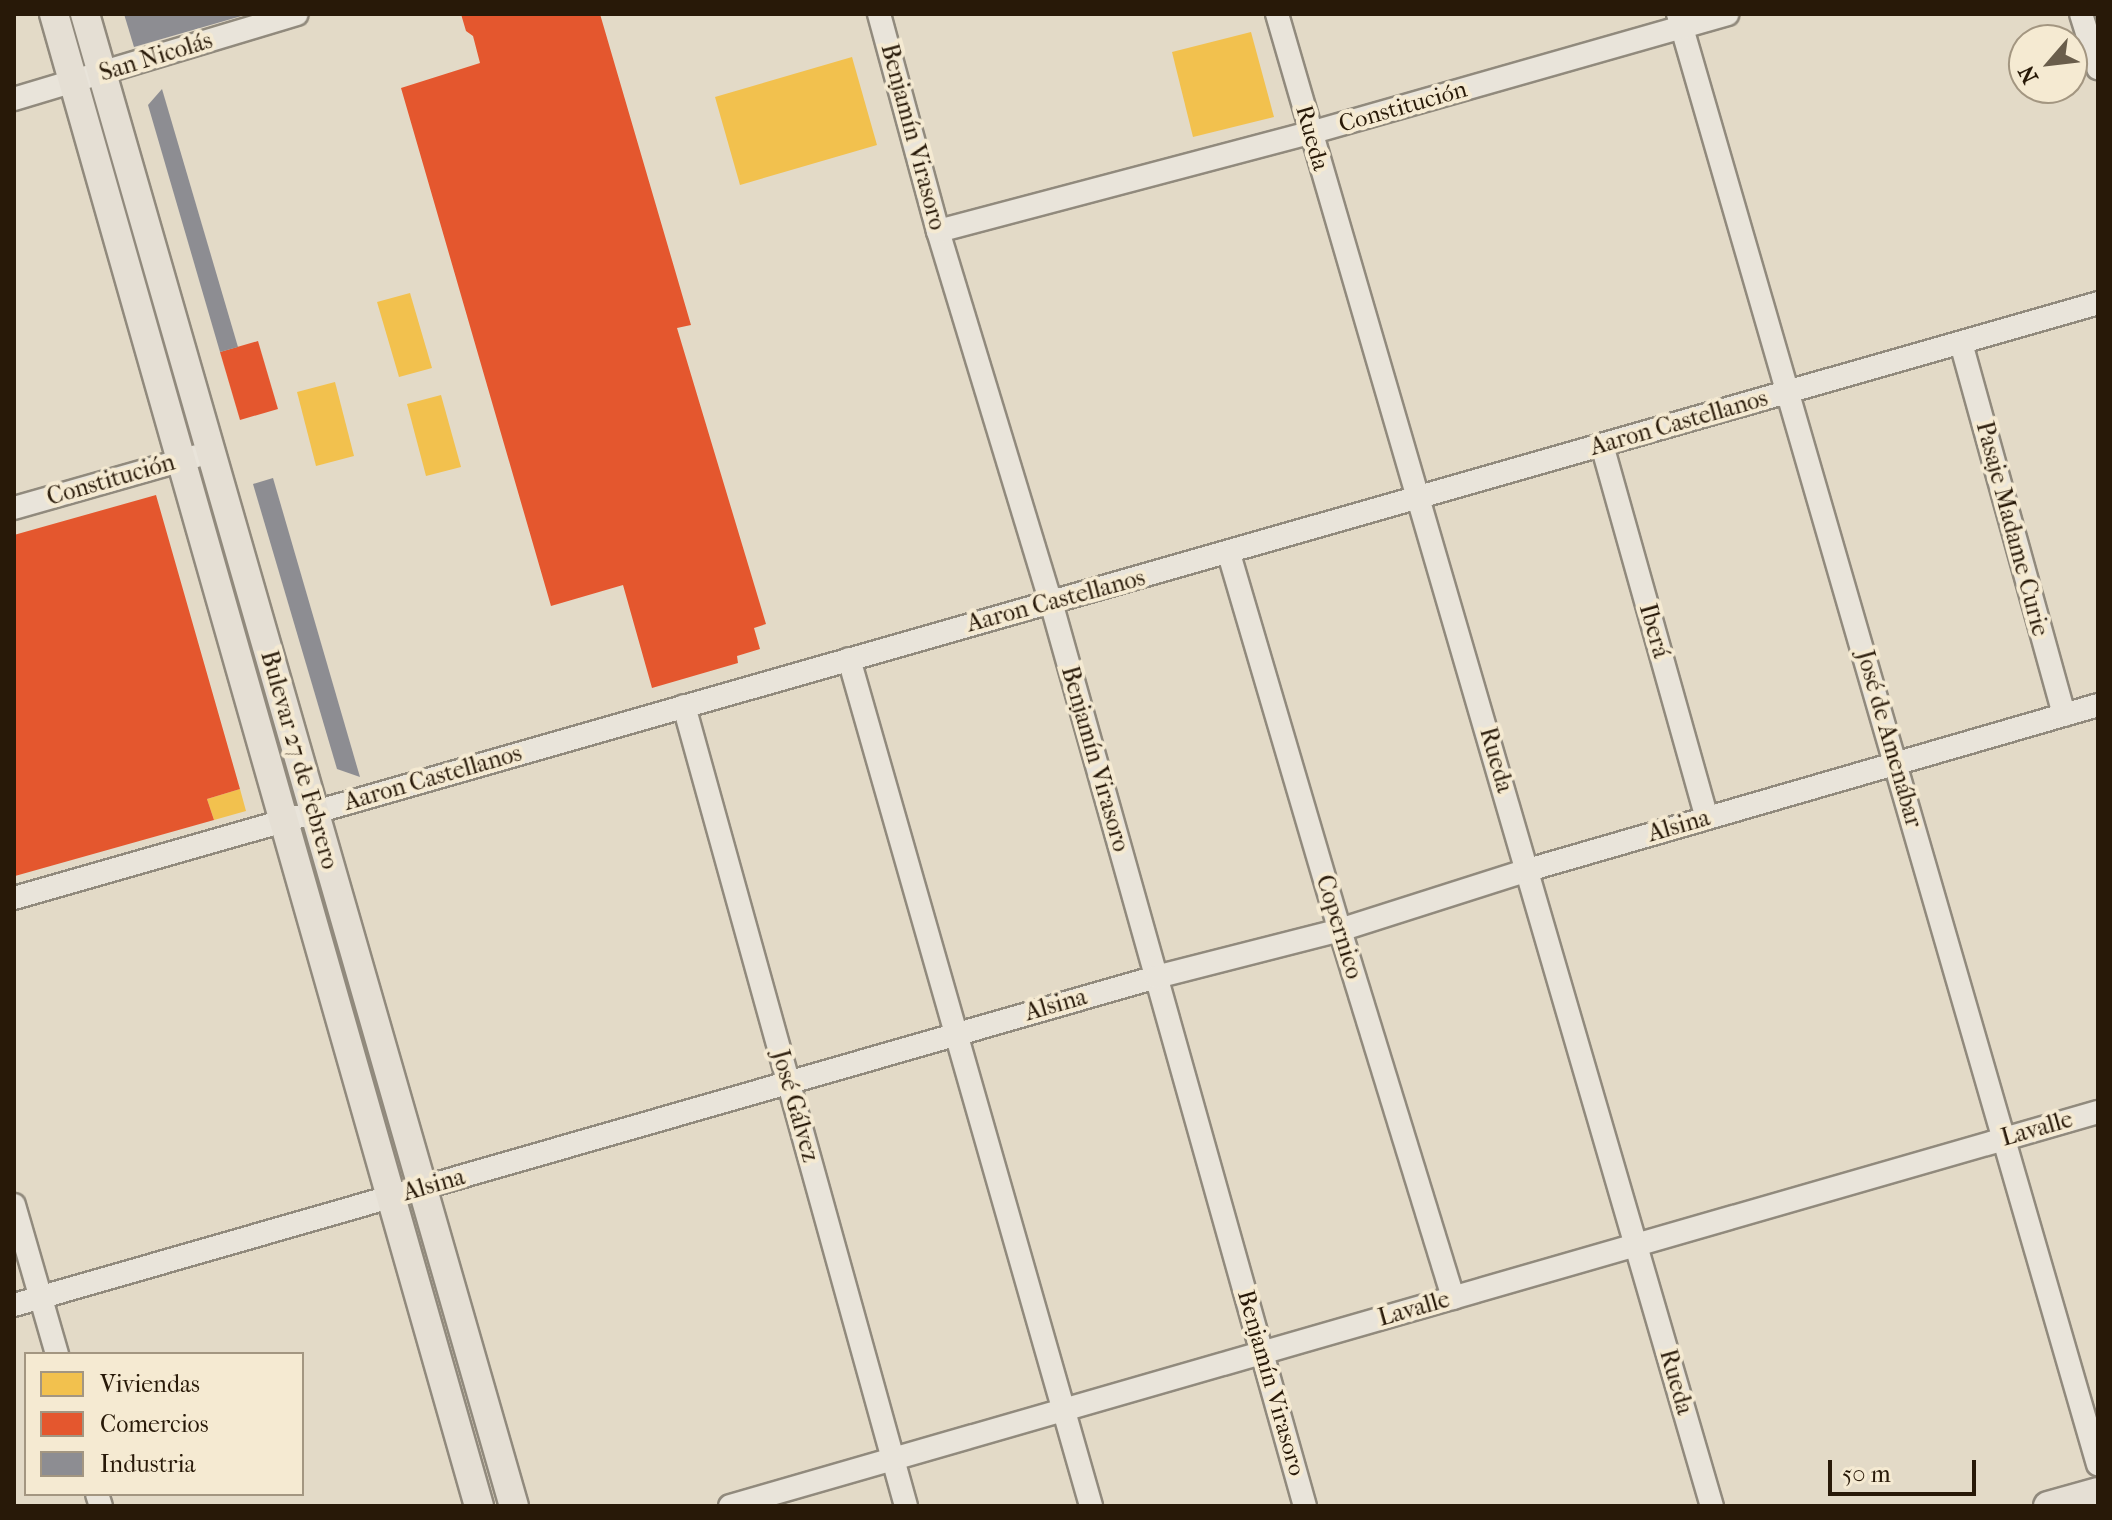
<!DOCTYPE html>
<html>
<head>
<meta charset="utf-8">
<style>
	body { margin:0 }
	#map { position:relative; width:2112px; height:1520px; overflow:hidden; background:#e3dac7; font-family:"IM FELL French Canon",serif }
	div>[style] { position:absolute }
	.homes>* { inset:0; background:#f2c14e }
	.shops>* { inset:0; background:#e4572e }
	.industry>* { inset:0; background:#8d8d92 }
	.roads { filter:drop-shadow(2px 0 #918a7d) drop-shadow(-2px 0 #918a7d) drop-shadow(0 2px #918a7d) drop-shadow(0 -2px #918a7d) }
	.minor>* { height:22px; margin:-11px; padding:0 11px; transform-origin:11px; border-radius:11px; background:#e9e4da }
	.major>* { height:28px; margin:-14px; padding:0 14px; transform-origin:14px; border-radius:14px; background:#e5dfd4 }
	span { translate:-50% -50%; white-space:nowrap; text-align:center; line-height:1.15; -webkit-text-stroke:8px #f5ead2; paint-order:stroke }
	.street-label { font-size:24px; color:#281908 }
	.frame { position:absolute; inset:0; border:16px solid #281908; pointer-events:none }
	.legend { position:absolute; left:24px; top:1352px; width:280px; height:144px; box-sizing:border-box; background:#f5ead2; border:2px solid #a39681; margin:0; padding:10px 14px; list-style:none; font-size:24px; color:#281908 }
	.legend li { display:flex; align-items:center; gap:16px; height:40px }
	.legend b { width:40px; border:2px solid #a39681 }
	.north { position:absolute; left:2008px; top:24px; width:80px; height:80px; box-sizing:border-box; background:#f5ead2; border:2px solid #a39681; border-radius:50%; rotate:242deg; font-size:22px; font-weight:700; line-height:32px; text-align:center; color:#281908 }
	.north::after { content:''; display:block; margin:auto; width:28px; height:36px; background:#695d4b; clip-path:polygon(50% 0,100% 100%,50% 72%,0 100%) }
	.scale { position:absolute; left:1828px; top:1460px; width:148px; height:36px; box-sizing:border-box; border:4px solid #281908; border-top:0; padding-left:10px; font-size:24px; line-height:28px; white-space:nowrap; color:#281908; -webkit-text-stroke:6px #f5ead2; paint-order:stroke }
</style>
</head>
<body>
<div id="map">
	<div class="homes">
		<i style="clip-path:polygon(1251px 32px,1274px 117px,1193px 137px,1172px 52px)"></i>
		<i style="clip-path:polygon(852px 57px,877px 145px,740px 185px,715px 97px)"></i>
		<i style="clip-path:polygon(410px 293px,432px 368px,399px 377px,377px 302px)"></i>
		<i style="clip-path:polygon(335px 382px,354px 456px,316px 466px,297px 392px)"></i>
		<i style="clip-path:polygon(441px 395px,461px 467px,426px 476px,407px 404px)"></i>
		<i style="clip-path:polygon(240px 789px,246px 811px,214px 820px,207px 799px)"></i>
	</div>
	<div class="shops">
		<i style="clip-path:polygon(461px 14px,600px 14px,691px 325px,677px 328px,766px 624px,754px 628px,760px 649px,737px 656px,738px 663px,652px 688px,623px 585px,551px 606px,401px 88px,480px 63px,473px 36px,466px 31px)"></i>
		<i style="clip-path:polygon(258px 341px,278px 409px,240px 420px,220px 352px)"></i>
		<i style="clip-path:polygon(156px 495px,240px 789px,207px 799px,214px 820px,15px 876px,14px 535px)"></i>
	</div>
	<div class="industry">
		<i style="clip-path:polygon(124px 14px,245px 14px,245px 15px,134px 47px)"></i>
		<i style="clip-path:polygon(162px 89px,238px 347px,220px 352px,148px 105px)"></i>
		<i style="clip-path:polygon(273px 478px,360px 777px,337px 769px,253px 484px)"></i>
	</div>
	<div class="roads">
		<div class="minor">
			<i style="left:879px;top:14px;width:225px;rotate:74.8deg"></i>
			<i style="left:938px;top:231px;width:388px;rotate:73.1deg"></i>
			<i style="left:1051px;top:602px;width:939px;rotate:74.31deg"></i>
			<i style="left:1277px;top:14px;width:1554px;rotate:73.75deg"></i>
			<i style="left:1678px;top:14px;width:1510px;rotate:73.85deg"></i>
			<i style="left:2081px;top:14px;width:57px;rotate:72.5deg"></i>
			<i style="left:14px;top:99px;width:295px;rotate:-16.7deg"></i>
			<i style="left:938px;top:231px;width:385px;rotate:-14.8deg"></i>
			<i style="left:1310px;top:133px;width:434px;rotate:-15.9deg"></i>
			<i style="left:1961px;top:343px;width:386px;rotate:74.5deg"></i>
			<i style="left:1602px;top:445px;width:387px;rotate:74.3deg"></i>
			<i style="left:14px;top:508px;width:189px;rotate:-15.9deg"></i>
			<i style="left:1229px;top:554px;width:392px;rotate:73.6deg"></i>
			<i style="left:1340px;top:930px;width:385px;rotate:72.9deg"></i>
			<i style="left:849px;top:659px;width:881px;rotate:74.05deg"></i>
			<i style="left:684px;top:706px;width:830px;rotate:74.49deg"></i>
			<i style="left:14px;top:898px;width:2167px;rotate:-15.93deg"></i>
			<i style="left:14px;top:1205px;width:155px;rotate:73.9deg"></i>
			<i style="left:14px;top:1305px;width:1188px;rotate:-16.02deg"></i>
			<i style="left:1156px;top:977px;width:190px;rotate:-14.3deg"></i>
			<i style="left:1340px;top:930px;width:197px;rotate:-17.7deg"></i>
			<i style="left:1528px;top:870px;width:593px;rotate:-16.14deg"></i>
			<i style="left:97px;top:1494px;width:13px;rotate:72deg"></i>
			<i style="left:730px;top:1506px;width:1424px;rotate:-16.07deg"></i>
		</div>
		<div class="major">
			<i style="left:54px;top:14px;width:1551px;rotate:74.1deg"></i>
			<i style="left:85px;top:14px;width:1552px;rotate:73.96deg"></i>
			<i style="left:2048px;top:1506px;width:52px;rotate:-15.6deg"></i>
		</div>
	</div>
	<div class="street-label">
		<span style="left:156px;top:57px;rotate:-17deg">San Nicolás</span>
		<span style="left:1403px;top:107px;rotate:-16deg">Constitución</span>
		<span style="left:913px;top:137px;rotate:75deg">Benjamín Virasoro</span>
		<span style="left:1312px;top:138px;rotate:74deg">Rueda</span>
		<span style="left:1679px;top:423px;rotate:-16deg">Aaron Castellanos</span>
		<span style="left:111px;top:480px;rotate:-16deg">Constitución</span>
		<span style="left:2012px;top:529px;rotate:75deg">Pasaje Madame Curie</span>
		<span style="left:1056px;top:601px;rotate:-15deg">Aaron Castellanos</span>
		<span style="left:1654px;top:631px;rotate:74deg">Iberá</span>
		<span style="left:1889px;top:739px;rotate:74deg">José de Amenábar</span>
		<span style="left:1095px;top:759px;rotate:74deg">Benjamín Virasoro</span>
		<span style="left:299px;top:760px;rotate:74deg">Bulevar 27 de Febrero</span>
		<span style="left:1496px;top:760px;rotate:74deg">Rueda</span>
		<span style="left:433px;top:778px;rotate:-16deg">Aaron Castellanos</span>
		<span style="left:1679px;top:826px;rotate:-16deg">Alsina</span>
		<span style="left:1339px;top:927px;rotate:73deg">Copernico</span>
		<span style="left:1056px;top:1005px;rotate:-16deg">Alsina</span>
		<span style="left:795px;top:1106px;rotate:74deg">José Gálvez</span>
		<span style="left:2037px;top:1129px;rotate:-16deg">Lavalle</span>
		<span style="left:434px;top:1185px;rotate:-16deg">Alsina</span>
		<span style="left:1414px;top:1309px;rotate:-16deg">Lavalle</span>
		<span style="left:1676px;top:1382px;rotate:74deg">Rueda</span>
		<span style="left:1271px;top:1383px;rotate:74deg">Benjamín Virasoro</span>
	</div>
	<div class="frame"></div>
	<ul class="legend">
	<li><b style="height:22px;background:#f2c14e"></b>Viviendas</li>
	<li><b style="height:22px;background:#e4572e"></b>Comercios</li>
	<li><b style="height:22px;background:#8d8d92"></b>Industria</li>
	</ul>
	<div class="north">N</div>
	<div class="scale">50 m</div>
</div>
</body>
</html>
